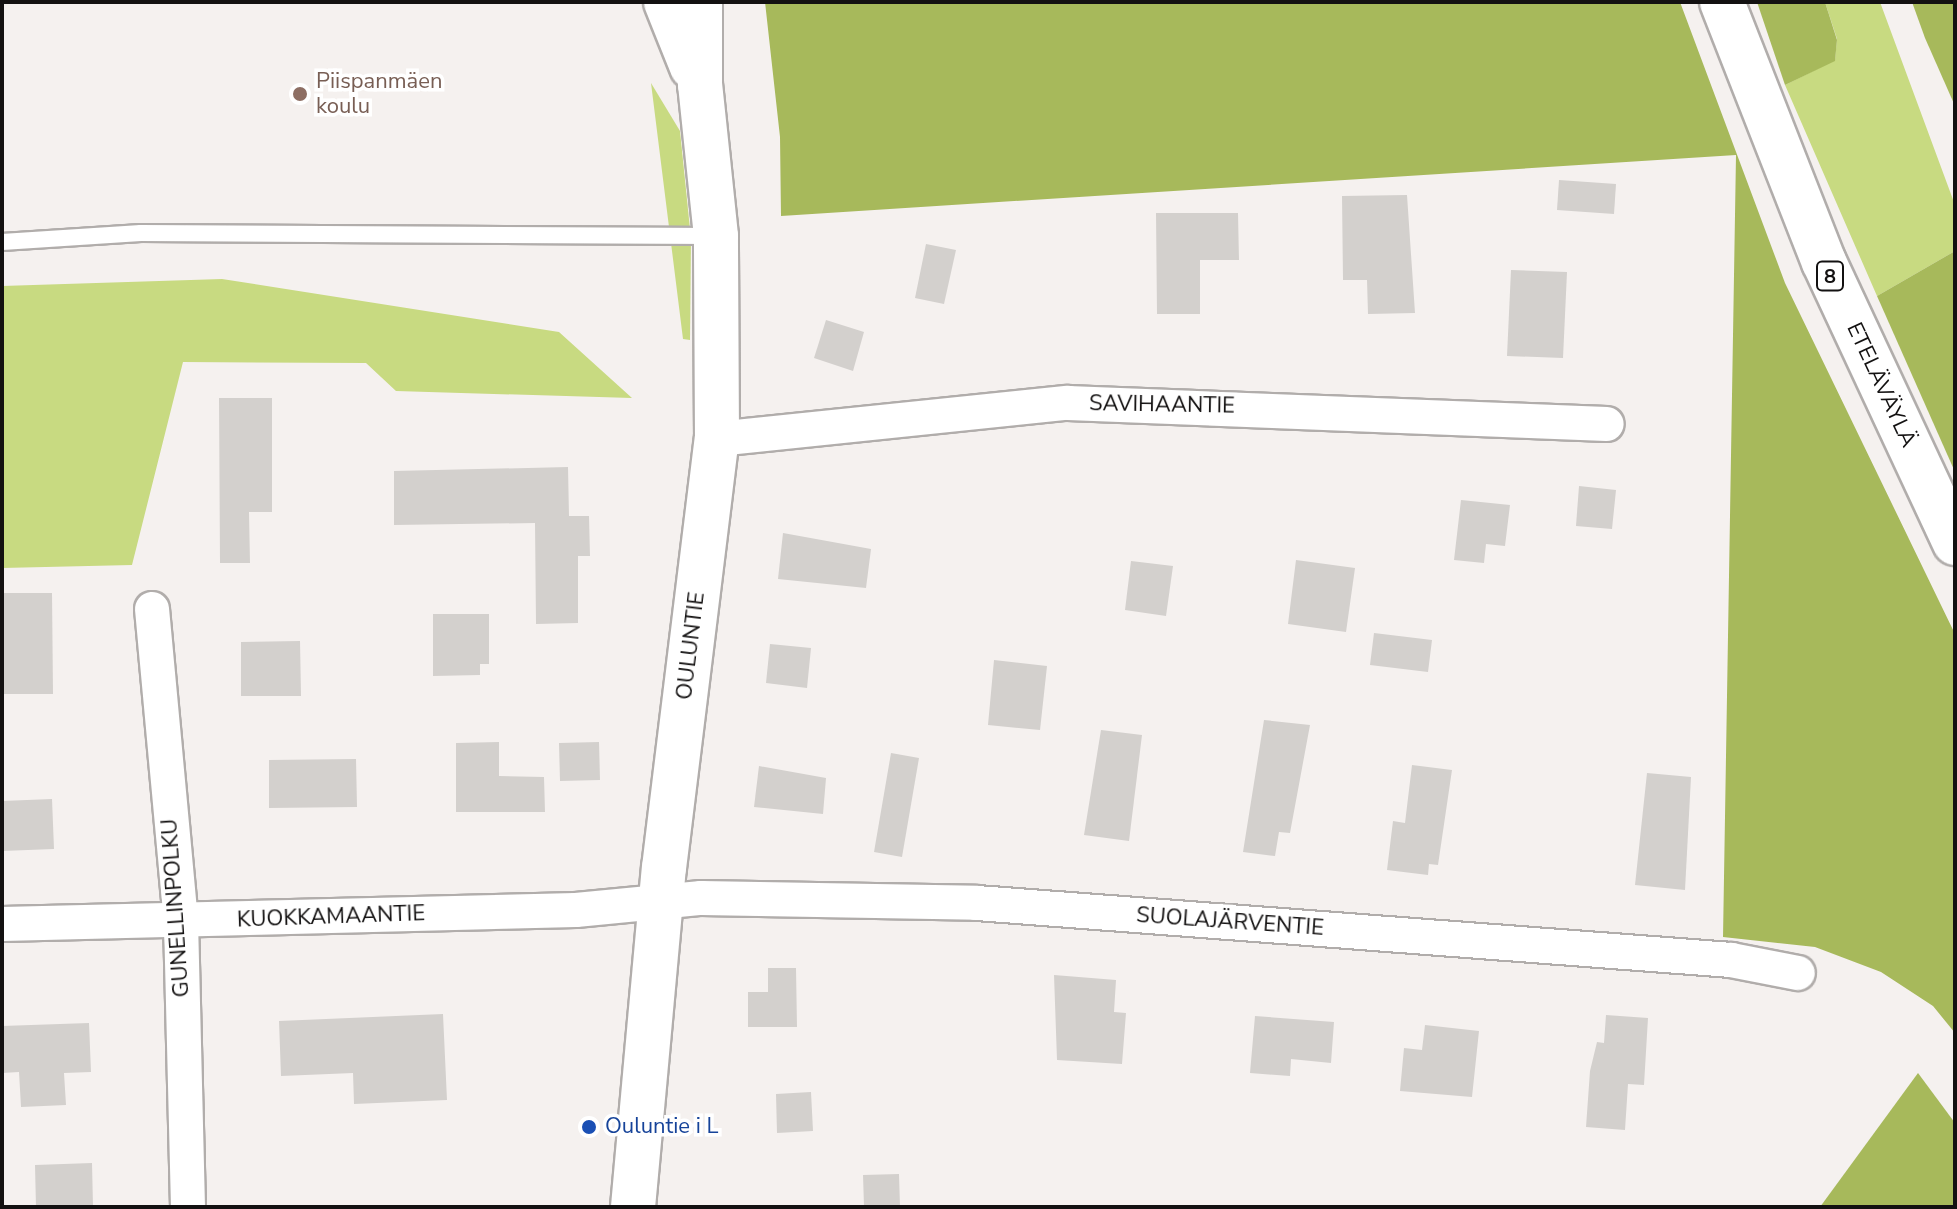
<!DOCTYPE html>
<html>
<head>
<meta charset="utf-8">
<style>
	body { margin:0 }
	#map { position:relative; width:1957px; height:1209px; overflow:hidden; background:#f5f1ef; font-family:"Nunito Sans",sans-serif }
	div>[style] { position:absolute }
	.green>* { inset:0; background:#c8da81 }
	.forest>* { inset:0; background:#a7b95b }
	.building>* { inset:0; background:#d3d0cd }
	.roads { filter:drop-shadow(2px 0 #b1adab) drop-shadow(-2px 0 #b1adab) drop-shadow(0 2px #b1adab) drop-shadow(0 -2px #b1adab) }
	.service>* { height:16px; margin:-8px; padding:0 8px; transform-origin:8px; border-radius:8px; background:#fff }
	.minor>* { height:34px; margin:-17px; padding:0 17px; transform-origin:17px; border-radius:17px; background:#fff }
	.secondary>* { height:44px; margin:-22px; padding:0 22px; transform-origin:22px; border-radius:22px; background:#fff }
	.trunk>* { height:44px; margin:-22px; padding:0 22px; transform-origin:22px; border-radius:22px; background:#fff }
	.dots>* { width:22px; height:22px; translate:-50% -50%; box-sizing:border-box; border:4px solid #fff; border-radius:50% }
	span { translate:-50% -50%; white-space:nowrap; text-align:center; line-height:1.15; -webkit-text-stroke:7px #fff; paint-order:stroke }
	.shield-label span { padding:2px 6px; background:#fff; border:2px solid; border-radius:6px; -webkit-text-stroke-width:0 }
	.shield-label { font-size:20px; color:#131111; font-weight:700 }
	.education-label { font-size:22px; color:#785e54 }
	.left { translate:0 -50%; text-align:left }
	.street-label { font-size:22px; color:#131111 }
	.transit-label { font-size:22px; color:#164399 }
	.frame { position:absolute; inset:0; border:4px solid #131111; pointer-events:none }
</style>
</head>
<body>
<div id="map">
	<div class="green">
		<i style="clip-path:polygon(1825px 2px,1880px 2px,1955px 205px,1955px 251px,1877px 296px,1785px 85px,1835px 60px,1837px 39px)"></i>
		<i style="clip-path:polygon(651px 83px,680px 131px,691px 239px,690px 340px,683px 339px)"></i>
		<i style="clip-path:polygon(222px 279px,559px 332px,632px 398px,396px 391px,366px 363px,183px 362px,132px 565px,2px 568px,2px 286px)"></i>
	</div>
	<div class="forest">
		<i style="clip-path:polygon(765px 2px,1680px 2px,1785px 283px,1955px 634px,1955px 1033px,1933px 1006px,1881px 972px,1815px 947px,1723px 937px,1736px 155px,781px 216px,780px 137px)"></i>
		<i style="clip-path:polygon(1757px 2px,1825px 2px,1837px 40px,1835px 61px,1785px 85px)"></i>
		<i style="clip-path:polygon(1912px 2px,1955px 2px,1955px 106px,1925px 38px)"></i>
		<i style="clip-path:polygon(1955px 251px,1955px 472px,1877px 296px)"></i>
		<i style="clip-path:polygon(1918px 1073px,1955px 1123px,1955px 1207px,1820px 1207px)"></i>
	</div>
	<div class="building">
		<i style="clip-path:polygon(1559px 180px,1616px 184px,1614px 214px,1557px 210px)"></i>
		<i style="clip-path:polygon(1407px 195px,1415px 313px,1368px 314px,1367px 280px,1343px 280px,1342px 196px)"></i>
		<i style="clip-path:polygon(1156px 213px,1238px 213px,1239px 260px,1200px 260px,1200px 314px,1157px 314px)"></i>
		<i style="clip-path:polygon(926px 244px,956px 250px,944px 304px,915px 298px)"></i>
		<i style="clip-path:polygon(1511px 270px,1567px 272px,1563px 358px,1507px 356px)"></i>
		<i style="clip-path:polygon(826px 320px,864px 332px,853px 371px,814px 358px)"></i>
		<i style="clip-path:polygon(219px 398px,272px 398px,272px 512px,249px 512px,250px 563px,220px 563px)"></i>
		<i style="clip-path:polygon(568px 467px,569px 516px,589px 516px,590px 556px,578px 556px,578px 623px,536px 624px,535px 523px,394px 525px,394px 471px)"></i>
		<i style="clip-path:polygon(1579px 486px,1616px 490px,1612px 529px,1576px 526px)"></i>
		<i style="clip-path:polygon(1461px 500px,1510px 505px,1505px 546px,1486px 544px,1484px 563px,1454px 560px)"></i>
		<i style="clip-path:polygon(783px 533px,871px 549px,866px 588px,778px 579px)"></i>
		<i style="clip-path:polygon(1296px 560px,1355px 568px,1346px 632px,1288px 624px)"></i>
		<i style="clip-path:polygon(1131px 561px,1173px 566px,1166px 616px,1125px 610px)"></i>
		<i style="clip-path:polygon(2px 593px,52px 593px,53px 694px,2px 694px)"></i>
		<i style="clip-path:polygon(433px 614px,489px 614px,489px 664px,480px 664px,480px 675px,433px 676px)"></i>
		<i style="clip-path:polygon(1374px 633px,1432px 640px,1428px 672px,1370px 665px)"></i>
		<i style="clip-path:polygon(300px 641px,301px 696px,241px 696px,241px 642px)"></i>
		<i style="clip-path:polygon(770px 644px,811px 648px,807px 688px,766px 683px)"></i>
		<i style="clip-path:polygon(994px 660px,1047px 666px,1040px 730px,988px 725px)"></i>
		<i style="clip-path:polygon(1264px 720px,1310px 725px,1290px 833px,1279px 832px,1275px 856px,1243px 852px)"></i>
		<i style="clip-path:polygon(1101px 730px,1142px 735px,1129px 841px,1084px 835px)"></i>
		<i style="clip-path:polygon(499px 742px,499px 776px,544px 777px,545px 812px,456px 812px,456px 743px)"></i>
		<i style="clip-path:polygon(599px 742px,600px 780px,560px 781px,559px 743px)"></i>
		<i style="clip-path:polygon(891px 753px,919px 758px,902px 857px,874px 852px)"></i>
		<i style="clip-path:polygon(356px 759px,357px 807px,269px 808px,269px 760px)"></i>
		<i style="clip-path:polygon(1412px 765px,1452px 770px,1438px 865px,1429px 864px,1428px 875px,1387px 870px,1393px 821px,1405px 823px)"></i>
		<i style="clip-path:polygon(759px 766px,826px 778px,823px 814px,754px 807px)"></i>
		<i style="clip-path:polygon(1647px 773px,1691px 777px,1685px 890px,1635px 885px)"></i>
		<i style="clip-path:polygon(52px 799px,54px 849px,2px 851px,2px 801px)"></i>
		<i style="clip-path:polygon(768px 968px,796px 968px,797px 1027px,748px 1027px,748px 992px,768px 992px)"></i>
		<i style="clip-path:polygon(1054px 975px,1116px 980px,1114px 1012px,1126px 1013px,1122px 1064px,1057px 1060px)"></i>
		<i style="clip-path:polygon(443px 1014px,447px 1100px,354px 1104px,353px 1073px,281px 1076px,279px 1021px)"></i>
		<i style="clip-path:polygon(1606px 1015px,1648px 1018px,1644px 1085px,1628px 1084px,1625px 1130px,1586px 1127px,1590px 1071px,1597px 1042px,1604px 1043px)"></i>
		<i style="clip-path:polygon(1255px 1016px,1334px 1022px,1331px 1063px,1291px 1059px,1290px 1076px,1250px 1073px)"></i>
		<i style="clip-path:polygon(89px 1023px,91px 1072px,64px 1073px,66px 1105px,21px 1107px,19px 1072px,2px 1073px,2px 1026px)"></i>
		<i style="clip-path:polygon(1425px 1025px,1479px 1031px,1472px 1097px,1400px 1091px,1404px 1048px,1422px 1050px)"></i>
		<i style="clip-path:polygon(811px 1092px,813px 1131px,777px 1133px,776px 1094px)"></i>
		<i style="clip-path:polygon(92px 1163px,93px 1207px,36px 1207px,35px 1165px)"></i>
		<i style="clip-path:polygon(899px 1174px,900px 1207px,864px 1207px,863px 1175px)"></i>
	</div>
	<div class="roads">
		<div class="service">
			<i style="left:2px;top:242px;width:139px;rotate:-3.7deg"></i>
			<i style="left:141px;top:233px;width:575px;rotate:0.3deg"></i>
		</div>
		<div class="minor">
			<i style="left:717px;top:439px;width:353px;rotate:-5.9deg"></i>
			<i style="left:1068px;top:403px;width:539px;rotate:2.23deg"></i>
			<i style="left:152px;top:609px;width:313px;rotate:84.7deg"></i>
			<i style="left:181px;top:921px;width:286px;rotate:88.6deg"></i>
			<i style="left:2px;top:924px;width:574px;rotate:-1.4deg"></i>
			<i style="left:576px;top:910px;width:126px;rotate:-5.5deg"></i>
			<i style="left:701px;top:898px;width:276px;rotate:1deg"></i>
			<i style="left:977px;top:903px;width:756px;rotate:4.32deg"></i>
			<i style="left:1731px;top:960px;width:68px;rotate:11deg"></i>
		</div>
		<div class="secondary">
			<i style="left:666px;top:2px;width:70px;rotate:68.2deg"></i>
			<i style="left:633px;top:1207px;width:340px;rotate:-84.8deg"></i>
			<i style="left:664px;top:868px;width:432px;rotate:-83deg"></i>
			<i style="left:717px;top:439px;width:203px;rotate:-90.3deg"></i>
			<i style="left:716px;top:236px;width:152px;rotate:-96deg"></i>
			<i style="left:700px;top:85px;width:83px;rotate:-90deg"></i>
		</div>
		<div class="trunk">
			<i style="left:1722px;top:2px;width:279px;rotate:68.6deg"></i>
			<i style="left:1824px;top:262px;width:310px;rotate:65deg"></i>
		</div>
	</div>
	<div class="dots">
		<i style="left:300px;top:94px;background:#8d6e63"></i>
		<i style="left:589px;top:1127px;background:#1a4fb4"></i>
	</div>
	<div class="shield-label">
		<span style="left:1830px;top:276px">8</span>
	</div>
	<div class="education-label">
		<span class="left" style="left:316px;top:94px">Piispanmäen<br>koulu</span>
	</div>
	<div class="street-label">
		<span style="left:1881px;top:385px;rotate:65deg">ETELÄVÄYLÄ</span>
		<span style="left:1162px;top:405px;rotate:1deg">SAVIHAANTIE</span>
		<span style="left:691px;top:646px;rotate:-83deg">OULUNTIE</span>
		<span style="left:176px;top:908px;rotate:-94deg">GUNELLINPOLKU</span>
		<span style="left:331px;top:917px;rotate:-2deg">KUOKKAMAANTIE</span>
		<span style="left:1230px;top:922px;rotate:4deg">SUOLAJÄRVENTIE</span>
	</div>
	<div class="transit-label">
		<span class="left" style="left:605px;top:1127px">Ouluntie i L</span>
	</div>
	<div class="frame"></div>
</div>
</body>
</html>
